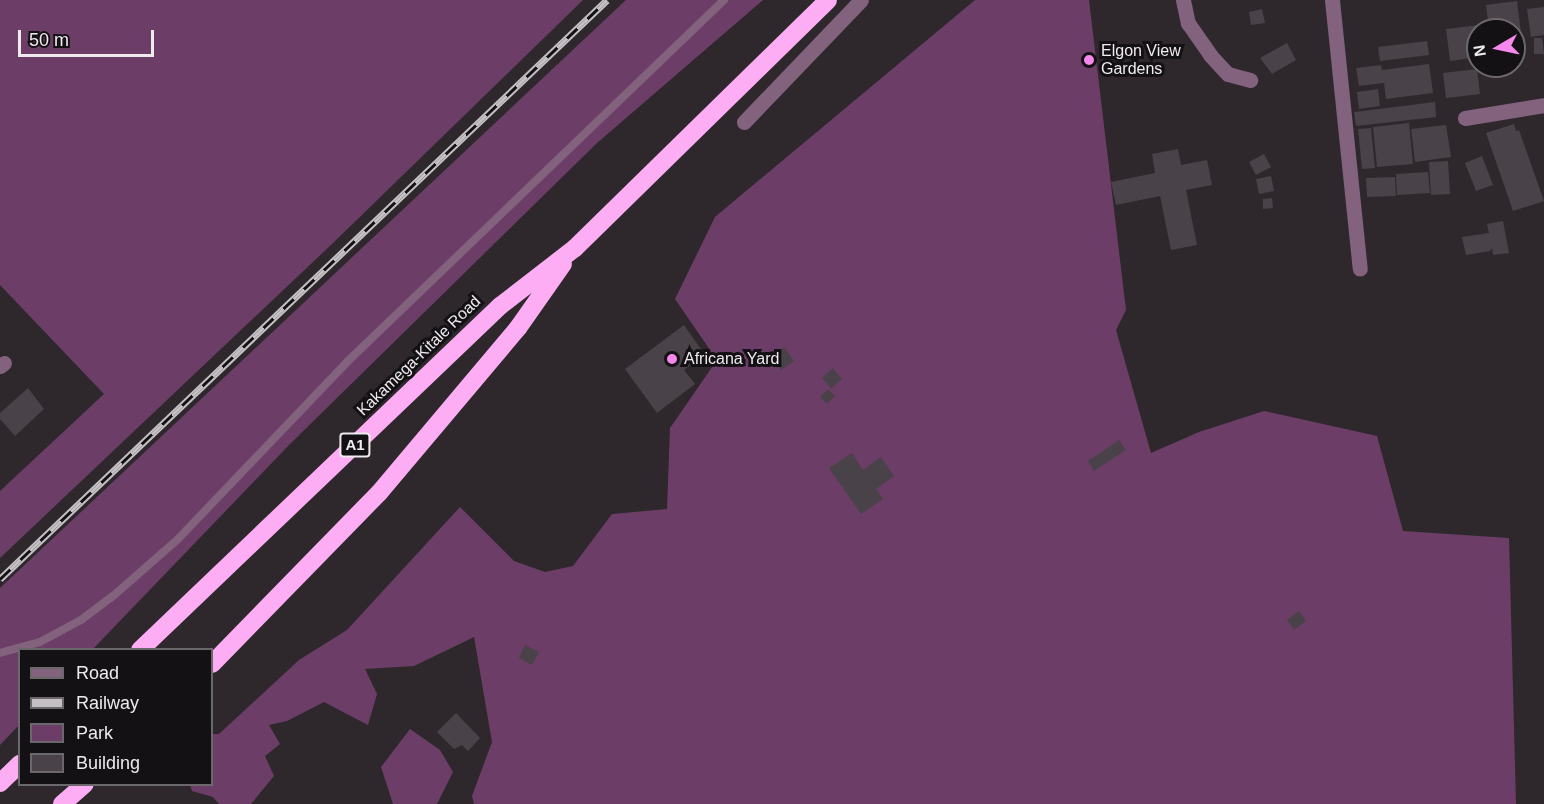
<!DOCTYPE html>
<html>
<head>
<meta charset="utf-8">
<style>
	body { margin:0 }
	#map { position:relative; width:1544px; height:804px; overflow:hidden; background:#2e282d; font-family:Helvetica,sans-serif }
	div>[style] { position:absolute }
	.green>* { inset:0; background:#6c3e67 }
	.building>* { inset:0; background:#494248 }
	.lane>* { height:8px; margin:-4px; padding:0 4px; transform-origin:4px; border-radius:4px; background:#82627d }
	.street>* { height:15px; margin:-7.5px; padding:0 7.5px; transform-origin:7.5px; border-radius:7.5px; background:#82627d }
	.highway>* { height:18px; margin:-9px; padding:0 9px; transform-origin:9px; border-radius:9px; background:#fdadf3 }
	.rail>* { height:7px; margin-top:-3.5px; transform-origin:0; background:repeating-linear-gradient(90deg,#141114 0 14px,#c4c0c4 0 28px); box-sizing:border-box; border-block:2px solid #c4c0c4 }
	.dots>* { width:16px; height:16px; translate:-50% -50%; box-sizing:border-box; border:3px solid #141114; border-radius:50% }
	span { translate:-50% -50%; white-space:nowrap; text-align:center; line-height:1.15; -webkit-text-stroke:6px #141114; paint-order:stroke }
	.shield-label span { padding:2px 4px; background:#141114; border:2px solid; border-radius:4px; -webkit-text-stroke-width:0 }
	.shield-label { font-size:15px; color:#eeeaee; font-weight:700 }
	.poi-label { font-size:16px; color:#eeeaee }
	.left { translate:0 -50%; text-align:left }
	.street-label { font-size:16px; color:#eeeaee }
	.legend { position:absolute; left:18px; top:648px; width:195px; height:138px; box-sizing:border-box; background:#141114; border:2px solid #6b686b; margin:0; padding:8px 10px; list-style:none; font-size:18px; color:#eeeaee }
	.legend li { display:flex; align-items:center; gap:12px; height:30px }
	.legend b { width:30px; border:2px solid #6b686b }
	.north { position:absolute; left:1466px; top:18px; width:60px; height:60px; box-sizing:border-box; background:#141114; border:2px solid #6b686b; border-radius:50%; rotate:261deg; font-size:16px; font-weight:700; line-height:24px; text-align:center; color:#eeeaee }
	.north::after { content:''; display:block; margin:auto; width:21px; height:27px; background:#f788eb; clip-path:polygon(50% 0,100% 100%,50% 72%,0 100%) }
	.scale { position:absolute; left:18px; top:30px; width:136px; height:27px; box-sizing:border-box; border:3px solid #eeeaee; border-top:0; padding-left:8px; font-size:18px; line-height:21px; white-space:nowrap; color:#eeeaee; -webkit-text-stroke:4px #141114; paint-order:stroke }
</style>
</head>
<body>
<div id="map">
	<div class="green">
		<i style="clip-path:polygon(0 0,583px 0,333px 243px,0 558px,0 491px,104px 394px,0 285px)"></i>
		<i style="clip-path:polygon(626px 0,763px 0,597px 143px,289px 445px,93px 649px,20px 650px,19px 725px,0 745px,0 588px)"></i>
		<i style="clip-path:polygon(975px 0,1089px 0,1126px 310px,1116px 330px,1151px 453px,1199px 432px,1264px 411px,1377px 436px,1403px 531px,1509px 538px,1516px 804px,474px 804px,472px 796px,492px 742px,474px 637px,414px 666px,365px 669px,377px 694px,368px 725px,324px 702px,287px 721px,269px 725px,280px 744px,265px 756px,274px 776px,251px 804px,219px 804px,213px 797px,192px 791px,190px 785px,212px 784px,212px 734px,219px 734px,299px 660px,347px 630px,460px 507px,514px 561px,545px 572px,573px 566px,612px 514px,667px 509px,670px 428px,717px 360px,675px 299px,715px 217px)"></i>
		<i style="clip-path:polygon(410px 729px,440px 750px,453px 772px,437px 804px,393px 804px,381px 767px)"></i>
	</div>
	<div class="building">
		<i style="clip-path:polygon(1517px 1px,1522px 41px,1514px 42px,1514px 30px,1509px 30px,1508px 26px,1489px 28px,1486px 5px)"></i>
		<i style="clip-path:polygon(1544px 7px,1544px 35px,1531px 37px,1527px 9px)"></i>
		<i style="clip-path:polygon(1262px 9px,1265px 23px,1251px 25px,1249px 12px)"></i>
		<i style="clip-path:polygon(1479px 25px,1478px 57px,1450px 61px,1446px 29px)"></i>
		<i style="clip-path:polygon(1534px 38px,1542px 38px,1544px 54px,1534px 54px)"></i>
		<i style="clip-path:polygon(1427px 41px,1429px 55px,1380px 61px,1378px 47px)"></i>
		<i style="clip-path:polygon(1287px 43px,1296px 60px,1272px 74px,1260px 58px)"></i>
		<i style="clip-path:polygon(1429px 64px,1433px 93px,1386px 99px,1384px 83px,1359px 86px,1356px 68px,1381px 65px,1382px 70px)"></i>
		<i style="clip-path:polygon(1477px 69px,1480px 94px,1446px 98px,1443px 73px)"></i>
		<i style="clip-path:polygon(1378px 89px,1380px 106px,1359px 109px,1357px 92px)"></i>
		<i style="clip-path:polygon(1435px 102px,1436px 117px,1356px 126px,1354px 112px)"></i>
		<i style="clip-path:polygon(1409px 123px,1413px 164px,1377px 167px,1373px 127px)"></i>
		<i style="clip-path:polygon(1514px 124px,1516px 131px,1519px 130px,1544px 201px,1513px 211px,1486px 133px)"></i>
		<i style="clip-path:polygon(1446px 125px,1451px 157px,1415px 162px,1411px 129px)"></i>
		<i style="clip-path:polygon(1371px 128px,1375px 168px,1362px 169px,1358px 129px)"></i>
		<i style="clip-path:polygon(1178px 149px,1181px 165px,1207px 160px,1212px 185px,1186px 190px,1197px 245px,1171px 250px,1160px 196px,1116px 205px,1111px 182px,1155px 173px,1152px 154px)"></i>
		<i style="clip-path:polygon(1264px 154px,1271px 167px,1256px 175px,1249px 162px)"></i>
		<i style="clip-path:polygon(1482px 156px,1493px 185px,1476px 191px,1465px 163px)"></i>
		<i style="clip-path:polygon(1448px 161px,1450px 194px,1431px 195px,1429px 162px)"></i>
		<i style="clip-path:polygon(1428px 172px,1430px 193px,1397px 195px,1396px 174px)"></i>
		<i style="clip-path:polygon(1271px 176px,1274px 191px,1259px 194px,1256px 179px)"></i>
		<i style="clip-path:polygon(1395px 177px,1396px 196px,1367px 197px,1366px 178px)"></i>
		<i style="clip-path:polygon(1272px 198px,1273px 208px,1263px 209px,1263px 199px)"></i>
		<i style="clip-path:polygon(1503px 221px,1509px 253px,1493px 255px,1492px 248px,1490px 251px,1466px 255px,1462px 237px,1489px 233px,1487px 224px)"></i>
		<i style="clip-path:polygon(684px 325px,705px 355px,684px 370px,695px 384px,657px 413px,625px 369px)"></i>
		<i style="clip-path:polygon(784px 347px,794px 361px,781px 370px,771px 356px)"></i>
		<i style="clip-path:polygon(833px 368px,842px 379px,831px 389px,822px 378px)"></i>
		<i style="clip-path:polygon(28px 388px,44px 409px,15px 436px,0 419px,0 413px)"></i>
		<i style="clip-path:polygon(828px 389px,835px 396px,827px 404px,820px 397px)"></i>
		<i style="clip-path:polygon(1119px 440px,1126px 450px,1094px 471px,1088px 461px)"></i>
		<i style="clip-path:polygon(852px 453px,863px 470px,881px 457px,894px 476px,876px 489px,883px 499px,861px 514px,829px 468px)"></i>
		<i style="clip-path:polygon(1299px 611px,1306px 621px,1294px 630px,1287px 620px)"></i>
		<i style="clip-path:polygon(525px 645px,539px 652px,532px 665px,519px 658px)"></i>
		<i style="clip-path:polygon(456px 713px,480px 738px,468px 751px,462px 745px,454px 749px,437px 732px)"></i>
	</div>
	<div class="lane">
		<i style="left:0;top:653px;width:41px;rotate:-15.4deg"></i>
		<i style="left:40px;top:642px;width:47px;rotate:-28.2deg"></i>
		<i style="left:81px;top:620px;width:39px;rotate:-37deg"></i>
		<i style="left:112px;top:597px;width:88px;rotate:-41.3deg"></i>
		<i style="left:178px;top:539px;width:245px;rotate:-46.3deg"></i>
		<i style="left:347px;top:362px;width:523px;rotate:-43.84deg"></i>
	</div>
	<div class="street">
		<i style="left:1183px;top:0;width:24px;rotate:78deg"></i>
		<i style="left:1188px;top:23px;width:39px;rotate:55deg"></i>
		<i style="left:1210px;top:55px;width:26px;rotate:47deg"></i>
		<i style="left:1228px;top:74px;width:23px;rotate:15deg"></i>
		<i style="left:1332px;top:0;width:270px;rotate:84.1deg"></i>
		<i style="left:1465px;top:118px;width:80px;rotate:-9.3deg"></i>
		<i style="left:744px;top:122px;width:169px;rotate:-46.2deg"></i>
		<i style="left:0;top:366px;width:5px;rotate:-37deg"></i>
	</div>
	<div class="highway">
		<i style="left:140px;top:650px;width:498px;rotate:-43.7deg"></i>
		<i style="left:500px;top:306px;width:95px;rotate:-37.7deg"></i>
		<i style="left:575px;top:248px;width:354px;rotate:-44.4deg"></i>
		<i style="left:212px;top:664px;width:239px;rotate:-45.7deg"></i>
		<i style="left:379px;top:493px;width:216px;rotate:-49.9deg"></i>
		<i style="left:518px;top:328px;width:78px;rotate:-54.9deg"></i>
		<i style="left:0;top:783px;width:28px;rotate:-44deg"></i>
		<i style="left:62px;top:804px;width:30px;rotate:-41deg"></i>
	</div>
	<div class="rail">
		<i style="left:0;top:579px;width:839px;rotate:-43.65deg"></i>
	</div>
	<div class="dots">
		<i style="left:1089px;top:60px;background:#f788eb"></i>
		<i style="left:672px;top:359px;background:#f788eb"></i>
	</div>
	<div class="shield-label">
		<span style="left:355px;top:445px">A1</span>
	</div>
	<div class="poi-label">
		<span class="left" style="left:1101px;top:60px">Elgon View<br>Gardens</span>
		<span class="left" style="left:684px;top:359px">Africana Yard</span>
	</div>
	<div class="street-label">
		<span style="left:419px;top:356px;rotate:-44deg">Kakamega-Kitale Road</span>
	</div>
	<ul class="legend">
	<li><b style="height:8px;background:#82627d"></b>Road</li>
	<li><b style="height:8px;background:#c4c0c4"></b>Railway</li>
	<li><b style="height:16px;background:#6c3e67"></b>Park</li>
	<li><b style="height:16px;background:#494248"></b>Building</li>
	</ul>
	<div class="north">N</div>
	<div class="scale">50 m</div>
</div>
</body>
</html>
